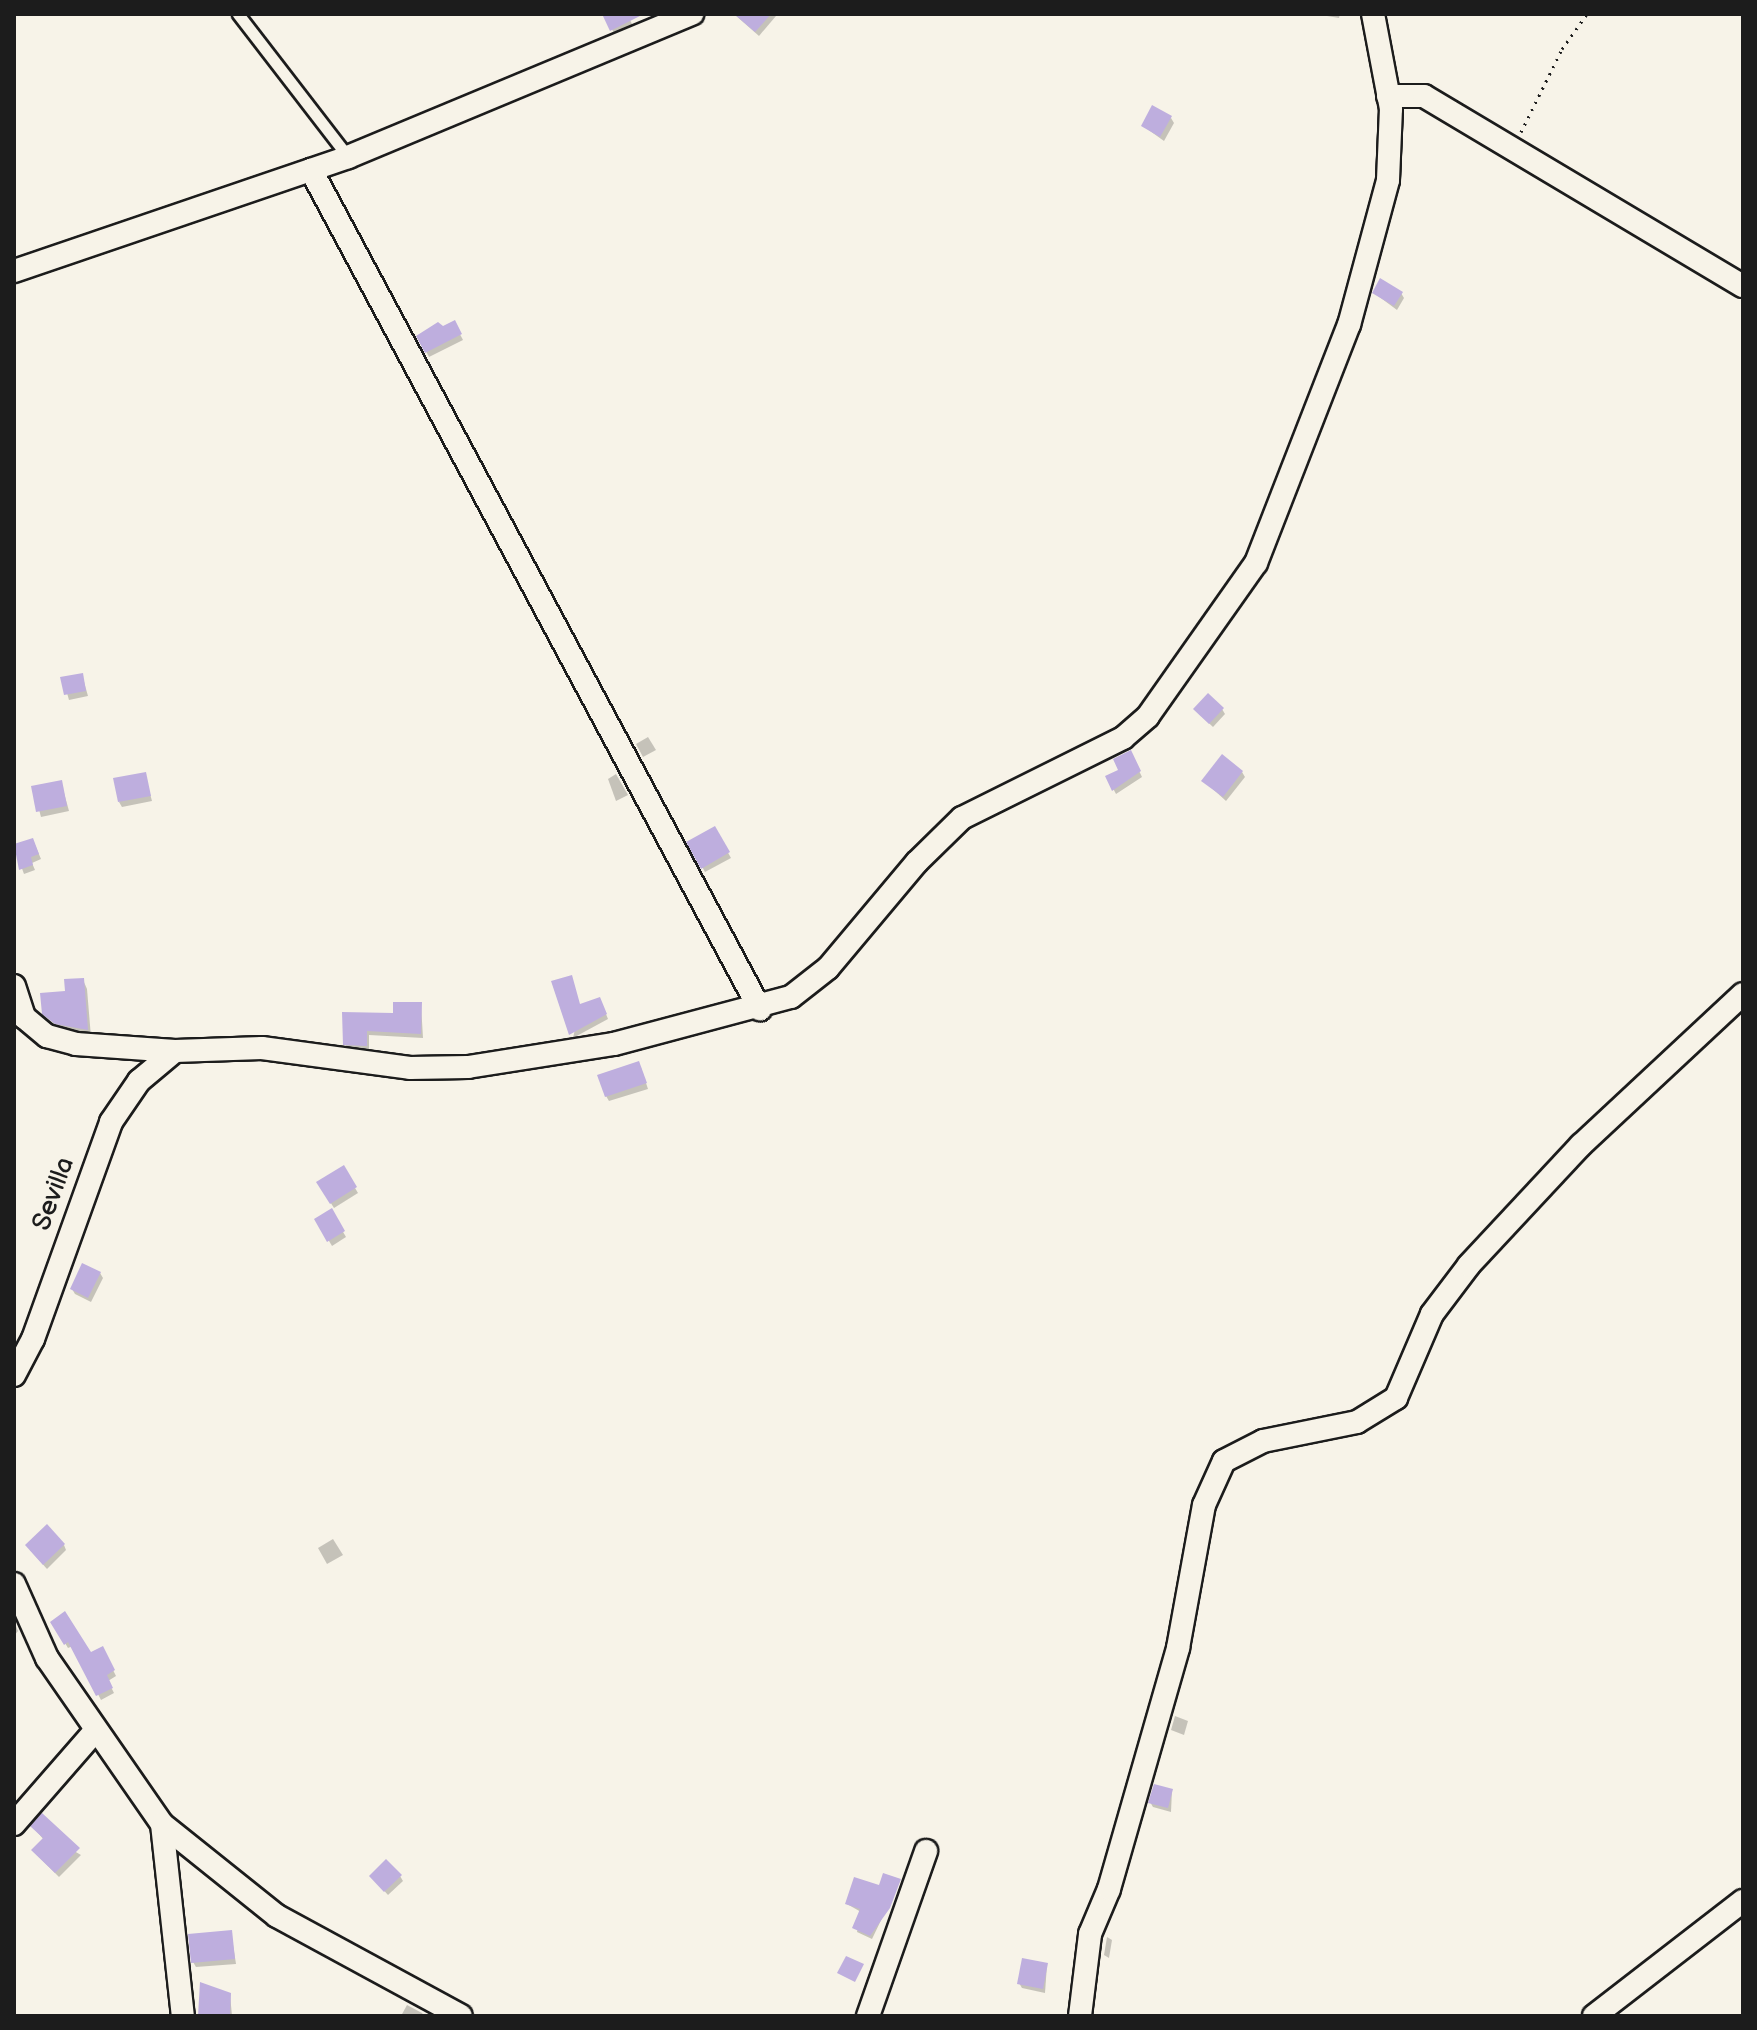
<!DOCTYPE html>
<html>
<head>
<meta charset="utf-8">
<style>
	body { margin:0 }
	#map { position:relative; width:1757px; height:2030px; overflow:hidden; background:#f7f3e8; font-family:"Balsamiq Sans",sans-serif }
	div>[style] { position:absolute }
	.shadow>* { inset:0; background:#0003 }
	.building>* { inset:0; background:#beaede }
	.path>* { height:3px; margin-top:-1.5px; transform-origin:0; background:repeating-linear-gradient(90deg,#1c1c1c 0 2px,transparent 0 8px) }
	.roads { filter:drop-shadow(2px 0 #1c1c1c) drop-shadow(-2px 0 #1c1c1c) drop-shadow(0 2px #1c1c1c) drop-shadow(0 -2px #1c1c1c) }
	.lane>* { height:11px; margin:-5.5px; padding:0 5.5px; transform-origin:5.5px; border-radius:5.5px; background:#f7f3e8 }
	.street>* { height:22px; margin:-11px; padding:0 11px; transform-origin:11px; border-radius:11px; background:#f7f3e8 }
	span { translate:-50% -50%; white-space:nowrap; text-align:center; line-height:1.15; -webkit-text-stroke:6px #f7f3e8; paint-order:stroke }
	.street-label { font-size:26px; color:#1c1c1c }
	.frame { position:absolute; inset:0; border:16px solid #1c1c1c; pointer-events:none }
</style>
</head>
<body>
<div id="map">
	<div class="shadow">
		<i style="clip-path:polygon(604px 14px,627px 14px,633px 26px,615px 35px)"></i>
		<i style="clip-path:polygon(734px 14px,775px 14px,776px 16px,759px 36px)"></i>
		<i style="clip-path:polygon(1315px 14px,1340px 14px,1339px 18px)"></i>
		<i style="clip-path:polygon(1171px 118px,1174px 123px,1164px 141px,1143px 126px)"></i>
		<i style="clip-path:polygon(1374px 293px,1401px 293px,1404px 298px,1397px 310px)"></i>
		<i style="clip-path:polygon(454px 323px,463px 340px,429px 357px,418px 336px)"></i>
		<i style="clip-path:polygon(82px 675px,88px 696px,69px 700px,63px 679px)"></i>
		<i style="clip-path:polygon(1222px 709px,1225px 714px,1213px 727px,1199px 714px)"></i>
		<i style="clip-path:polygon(648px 737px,656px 750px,643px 757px,636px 744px)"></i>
		<i style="clip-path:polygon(1130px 752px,1142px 777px,1116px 794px,1107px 777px,1121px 771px)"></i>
		<i style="clip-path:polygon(1242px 772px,1245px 777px,1226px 801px,1204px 781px)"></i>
		<i style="clip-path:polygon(616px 774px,628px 795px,616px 801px,608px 779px)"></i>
		<i style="clip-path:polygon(145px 775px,152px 801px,122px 807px,119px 802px)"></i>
		<i style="clip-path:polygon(61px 782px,69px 811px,41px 817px,33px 787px)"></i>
		<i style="clip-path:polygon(714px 828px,731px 858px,705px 872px,689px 842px)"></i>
		<i style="clip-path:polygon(33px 840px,41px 859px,32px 863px,35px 870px,24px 874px,14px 847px)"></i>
		<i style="clip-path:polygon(83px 980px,87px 989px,91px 1037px,61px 1031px,44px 1013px)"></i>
		<i style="clip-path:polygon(421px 1004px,423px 1038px,369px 1035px,369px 1050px,348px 1049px,345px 1044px,344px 1014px,395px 1015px)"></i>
		<i style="clip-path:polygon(602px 1004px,608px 1019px,573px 1038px,580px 1006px)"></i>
		<i style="clip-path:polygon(641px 1068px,648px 1089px,609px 1101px,606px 1096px)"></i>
		<i style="clip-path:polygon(343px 1168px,358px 1193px,334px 1208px,318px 1183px)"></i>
		<i style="clip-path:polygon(331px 1211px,346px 1237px,332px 1246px,316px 1219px)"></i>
		<i style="clip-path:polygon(100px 1273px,103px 1278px,91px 1302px,75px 1294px,72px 1289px)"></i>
		<i style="clip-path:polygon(333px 1539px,343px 1555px,327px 1564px,318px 1548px)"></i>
		<i style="clip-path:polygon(64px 1545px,66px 1550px,47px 1569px,30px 1550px)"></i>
		<i style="clip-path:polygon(14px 1621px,18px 1631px,14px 1636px)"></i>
		<i style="clip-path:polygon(53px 1623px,90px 1654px,102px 1648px,116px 1676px,108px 1681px,114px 1693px,101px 1700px,73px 1646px,68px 1648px)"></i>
		<i style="clip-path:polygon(1175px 1716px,1188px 1721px,1184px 1735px,1171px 1730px)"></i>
		<i style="clip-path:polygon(1172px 1790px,1171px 1812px,1153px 1807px,1150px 1802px)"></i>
		<i style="clip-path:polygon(33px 1827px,81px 1855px,59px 1877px,37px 1855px,44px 1840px)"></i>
		<i style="clip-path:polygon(371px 1876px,400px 1876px,403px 1881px,388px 1895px)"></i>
		<i style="clip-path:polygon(900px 1881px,872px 1939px,857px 1932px,861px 1912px,847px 1904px)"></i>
		<i style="clip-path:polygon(231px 1932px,236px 1964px,196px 1967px,193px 1962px)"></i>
		<i style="clip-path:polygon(1107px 1937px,1112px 1940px,1109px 1958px,1104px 1955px)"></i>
		<i style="clip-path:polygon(1047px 1965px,1045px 1993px,1022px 1988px,1019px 1983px)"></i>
		<i style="clip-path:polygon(230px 1994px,232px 2016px,200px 2016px)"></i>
		<i style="clip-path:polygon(407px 2005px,422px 2013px,424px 2016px,401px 2016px)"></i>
	</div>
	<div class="building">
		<i style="clip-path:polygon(602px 14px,644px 14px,610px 31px)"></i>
		<i style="clip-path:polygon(734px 14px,771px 14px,755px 32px)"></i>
		<i style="clip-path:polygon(1152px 105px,1172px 116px,1160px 137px,1141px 126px)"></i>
		<i style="clip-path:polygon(1380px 278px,1403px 292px,1394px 306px,1372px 293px)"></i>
		<i style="clip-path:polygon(455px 320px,462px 334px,425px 353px,416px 336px,438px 322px,443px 326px)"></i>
		<i style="clip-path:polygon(83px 673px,86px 691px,64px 695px,60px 677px)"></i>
		<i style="clip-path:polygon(1208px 693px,1224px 708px,1209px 724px,1193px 709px)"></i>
		<i style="clip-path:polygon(1131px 750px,1141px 771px,1112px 791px,1105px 776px,1118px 770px,1113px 759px)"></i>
		<i style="clip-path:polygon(1222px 754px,1243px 771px,1223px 797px,1201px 781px)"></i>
		<i style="clip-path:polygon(146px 772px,151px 796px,118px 802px,113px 778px)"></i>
		<i style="clip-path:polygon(62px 780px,67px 806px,36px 812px,31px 786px)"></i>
		<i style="clip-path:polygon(715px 826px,730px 852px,701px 869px,686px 842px)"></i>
		<i style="clip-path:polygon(33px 838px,39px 854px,31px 857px,33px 865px,19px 870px,14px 844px)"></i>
		<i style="clip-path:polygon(572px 975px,580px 1004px,600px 997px,607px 1014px,569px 1035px,551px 981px)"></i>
		<i style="clip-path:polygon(84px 978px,88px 1030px,55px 1024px,42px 1014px,40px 993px,65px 991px,64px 979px)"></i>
		<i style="clip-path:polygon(393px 1002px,422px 1002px,421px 1034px,367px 1031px,367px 1046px,343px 1045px,342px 1012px,393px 1013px)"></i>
		<i style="clip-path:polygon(639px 1061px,647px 1083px,605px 1097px,597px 1075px)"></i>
		<i style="clip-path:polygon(344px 1165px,357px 1187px,330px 1204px,316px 1182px)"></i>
		<i style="clip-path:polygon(332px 1208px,345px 1231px,327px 1242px,314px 1219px)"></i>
		<i style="clip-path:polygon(82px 1263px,101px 1272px,88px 1298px,70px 1289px)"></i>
		<i style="clip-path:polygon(47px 1524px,65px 1544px,43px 1565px,25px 1545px)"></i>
		<i style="clip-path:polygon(65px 1611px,91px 1652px,103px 1646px,115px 1670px,107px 1675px,113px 1688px,96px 1696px,68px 1642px,64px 1645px,50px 1622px)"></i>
		<i style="clip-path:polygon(1154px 1784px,1173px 1789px,1168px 1808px,1148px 1803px)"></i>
		<i style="clip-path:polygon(42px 1813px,80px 1848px,55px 1873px,31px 1850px,43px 1838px,30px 1826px)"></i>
		<i style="clip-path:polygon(386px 1859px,402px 1875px,384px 1892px,369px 1876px)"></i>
		<i style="clip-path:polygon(883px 1873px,901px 1879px,890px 1908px,870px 1936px,852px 1928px,860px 1909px,845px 1904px,854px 1877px,879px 1885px)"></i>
		<i style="clip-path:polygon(232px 1930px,235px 1959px,191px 1963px,188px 1934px)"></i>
		<i style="clip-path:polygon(846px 1956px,864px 1964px,855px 1982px,837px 1973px)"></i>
		<i style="clip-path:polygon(1022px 1958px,1048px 1963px,1043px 1989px,1017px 1984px)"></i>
		<i style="clip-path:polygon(200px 1982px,231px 1993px,230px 2016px,198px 2016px)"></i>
	</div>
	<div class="path">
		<i style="left:1521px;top:132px;width:93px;rotate:-63.7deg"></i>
		<i style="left:1562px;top:49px;width:43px;rotate:-54.5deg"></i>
	</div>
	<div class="roads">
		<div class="lane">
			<i style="left:238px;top:14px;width:180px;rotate:52.4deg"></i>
		</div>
		<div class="street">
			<i style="left:1388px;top:96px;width:36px"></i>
			<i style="left:1424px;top:96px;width:371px;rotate:30.8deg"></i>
			<i style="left:311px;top:170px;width:952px;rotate:61.85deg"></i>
			<i style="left:14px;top:271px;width:353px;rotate:-18.8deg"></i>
			<i style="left:348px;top:157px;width:373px;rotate:-22.6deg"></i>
			<i style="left:14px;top:986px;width:33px;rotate:72deg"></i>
			<i style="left:24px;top:1017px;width:30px;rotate:40deg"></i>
			<i style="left:47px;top:1036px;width:30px;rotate:15deg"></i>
			<i style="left:76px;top:1044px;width:99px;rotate:4deg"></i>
			<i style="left:175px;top:1051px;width:87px;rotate:-2deg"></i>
			<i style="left:262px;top:1048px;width:149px;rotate:7.7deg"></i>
			<i style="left:410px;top:1068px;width:58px;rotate:-1deg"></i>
			<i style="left:468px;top:1067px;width:148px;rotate:-9deg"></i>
			<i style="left:614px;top:1044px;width:183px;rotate:-14.9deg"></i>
			<i style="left:791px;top:997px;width:47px;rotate:-38.1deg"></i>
			<i style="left:828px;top:968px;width:138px;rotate:-50deg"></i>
			<i style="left:917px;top:862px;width:63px;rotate:-44.4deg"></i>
			<i style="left:962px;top:818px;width:180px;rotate:-26.4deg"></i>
			<i style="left:1123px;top:738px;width:33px;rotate:-41deg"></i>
			<i style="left:1148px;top:716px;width:187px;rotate:-54.8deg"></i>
			<i style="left:1256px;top:563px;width:256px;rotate:-68.7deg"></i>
			<i style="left:1349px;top:325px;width:150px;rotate:-74.9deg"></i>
			<i style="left:1388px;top:180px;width:71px;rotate:-87.6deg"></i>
			<i style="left:1391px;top:109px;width:97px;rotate:-100.7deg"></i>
			<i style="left:14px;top:1375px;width:41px;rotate:-62.2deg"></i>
			<i style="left:33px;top:1339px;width:231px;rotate:-70.2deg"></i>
			<i style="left:111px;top:1122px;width:50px;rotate:-55.7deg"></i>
			<i style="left:139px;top:1081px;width:47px;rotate:-39.8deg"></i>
			<i style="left:14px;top:1584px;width:81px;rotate:66deg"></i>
			<i style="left:47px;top:1658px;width:202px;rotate:55.3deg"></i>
			<i style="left:162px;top:1824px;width:147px;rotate:38.7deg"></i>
			<i style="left:277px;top:1916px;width:209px;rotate:28.5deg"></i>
			<i style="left:14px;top:1824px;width:123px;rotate:-48.9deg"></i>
			<i style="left:162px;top:1824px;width:193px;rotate:83.8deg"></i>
			<i style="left:868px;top:2016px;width:175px;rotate:-70.6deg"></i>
			<i style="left:1080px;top:2016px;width:83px;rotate:-83deg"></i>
			<i style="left:1090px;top:1934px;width:49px;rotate:-67.1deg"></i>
			<i style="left:1109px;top:1889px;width:251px;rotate:-74deg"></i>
			<i style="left:1178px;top:1648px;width:145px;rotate:-79.7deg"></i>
			<i style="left:1204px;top:1505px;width:48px;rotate:-65.6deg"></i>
			<i style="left:1224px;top:1461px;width:44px;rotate:-27.1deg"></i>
			<i style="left:1263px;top:1441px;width:96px;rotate:-11.4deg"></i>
			<i style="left:1357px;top:1422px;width:46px;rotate:-31.6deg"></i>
			<i style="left:1396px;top:1398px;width:91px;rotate:-66.8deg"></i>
			<i style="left:1432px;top:1314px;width:61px;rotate:-52.9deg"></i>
			<i style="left:1469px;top:1265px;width:164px;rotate:-47deg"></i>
			<i style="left:1581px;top:1145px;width:221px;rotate:-43deg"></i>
			<i style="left:1594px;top:2016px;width:188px;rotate:-37.7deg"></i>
		</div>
	</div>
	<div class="street-label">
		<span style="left:54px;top:1194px;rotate:-70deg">Sevilla</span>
	</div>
	<div class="frame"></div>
</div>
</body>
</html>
